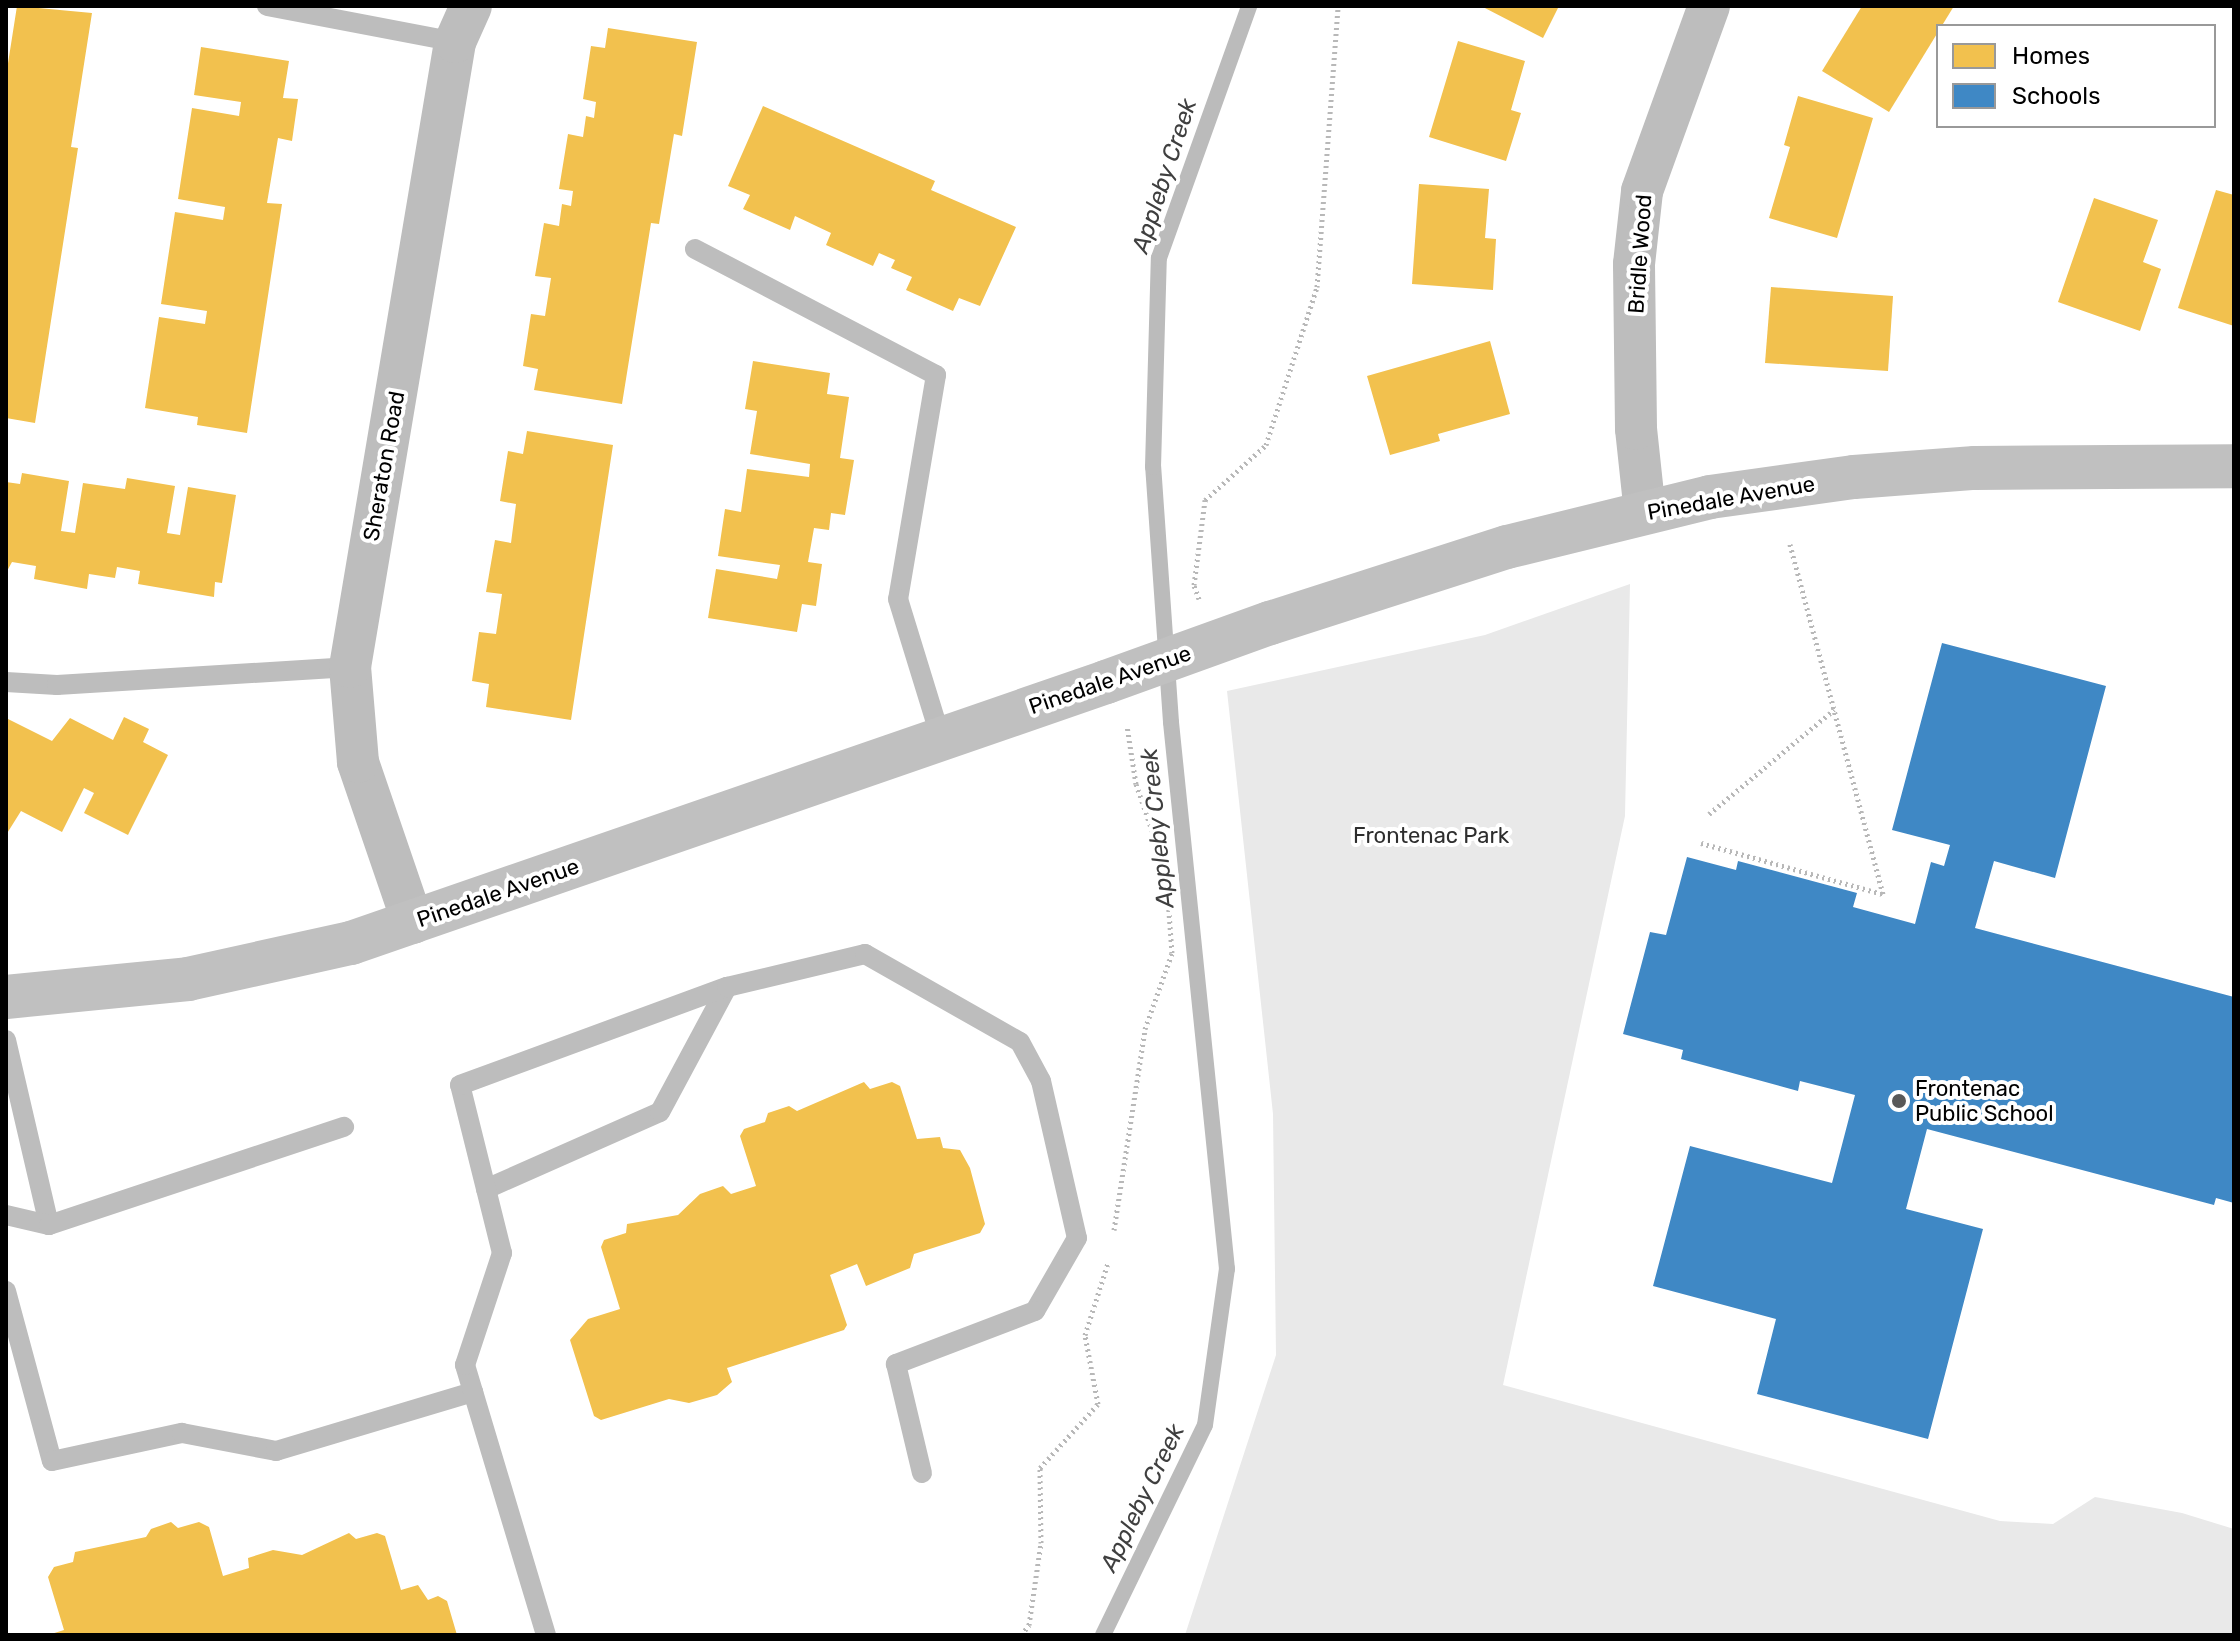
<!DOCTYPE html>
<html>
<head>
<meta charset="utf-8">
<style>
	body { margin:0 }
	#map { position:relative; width:2240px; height:1641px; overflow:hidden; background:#fff; font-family:Rubik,sans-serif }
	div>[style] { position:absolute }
	.green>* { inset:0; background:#e9e9e9 }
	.homes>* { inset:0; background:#f2c14e }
	.schools>* { inset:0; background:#3f88c5 }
	.stream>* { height:16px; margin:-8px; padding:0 8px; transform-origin:8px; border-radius:8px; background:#bbb }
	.path>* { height:5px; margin-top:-2.5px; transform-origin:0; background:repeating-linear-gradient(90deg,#b8b8b8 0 2px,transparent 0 6px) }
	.lane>* { height:20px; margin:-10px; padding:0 10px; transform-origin:10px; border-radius:10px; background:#bdbdbd }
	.street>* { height:42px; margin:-21px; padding:0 21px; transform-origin:21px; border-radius:21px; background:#bdbdbd }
	.secondary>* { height:44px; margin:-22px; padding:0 22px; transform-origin:22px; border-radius:22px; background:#c0c0c0 }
	.secondary-bridge>* { height:44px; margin:-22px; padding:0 22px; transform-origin:22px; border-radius:22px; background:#c0c0c0 }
	.dots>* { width:22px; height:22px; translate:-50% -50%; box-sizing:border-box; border:4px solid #fff; border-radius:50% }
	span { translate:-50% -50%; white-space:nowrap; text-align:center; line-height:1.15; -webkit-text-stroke:8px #fff; paint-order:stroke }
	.street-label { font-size:22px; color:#000 }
	.park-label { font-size:22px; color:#2e2e2e }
	.poi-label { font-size:22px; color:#000 }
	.left { translate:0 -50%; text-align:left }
	.water-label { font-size:24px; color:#3f3f3f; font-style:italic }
	.frame { position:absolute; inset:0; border:8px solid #000; pointer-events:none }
	.legend { position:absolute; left:1936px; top:24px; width:280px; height:104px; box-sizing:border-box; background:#fff; border:2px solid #999; margin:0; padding:10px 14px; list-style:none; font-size:24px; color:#000 }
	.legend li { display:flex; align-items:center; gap:16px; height:40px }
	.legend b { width:40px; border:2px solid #999 }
</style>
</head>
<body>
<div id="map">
	<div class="green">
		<i style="clip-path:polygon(1630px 584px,1625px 816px,1503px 1385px,2000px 1521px,2053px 1524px,2095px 1497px,2182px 1513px,2234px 1529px,2234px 1635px,1185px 1635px,1276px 1355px,1273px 1114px,1227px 691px,1485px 635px)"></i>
	</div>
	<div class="homes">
		<i style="clip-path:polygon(17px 6px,92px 13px,71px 147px,78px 148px,35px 423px,6px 418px,6px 76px)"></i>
		<i style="clip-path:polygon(1481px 6px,1559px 6px,1543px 38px)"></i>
		<i style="clip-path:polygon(1862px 6px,1954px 6px,1889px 112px,1822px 71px)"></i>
		<i style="clip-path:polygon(608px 28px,697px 42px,682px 136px,674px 134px,659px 224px,651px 223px,622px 404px,534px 390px,538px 369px,523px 366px,531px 314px,545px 316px,551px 278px,535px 276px,544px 223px,559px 226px,562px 204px,571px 206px,573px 191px,559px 189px,568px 134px,583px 137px,586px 116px,594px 118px,596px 102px,583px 99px,591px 46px,605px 48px)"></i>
		<i style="clip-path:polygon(1458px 41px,1525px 61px,1511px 110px,1521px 113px,1506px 161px,1429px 137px)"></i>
		<i style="clip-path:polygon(201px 47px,289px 61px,283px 98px,298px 99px,292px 141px,278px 138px,267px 203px,282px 204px,247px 433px,197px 425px,198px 417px,145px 408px,159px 317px,205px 324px,207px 311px,161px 304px,175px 212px,223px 220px,225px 207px,178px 199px,192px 108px,239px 116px,241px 102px,194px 95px)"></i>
		<i style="clip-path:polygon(1798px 96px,1873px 118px,1837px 238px,1769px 218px,1790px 147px,1784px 145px)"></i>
		<i style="clip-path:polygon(763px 106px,935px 181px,931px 190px,1016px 227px,980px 306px,959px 298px,953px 311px,906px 290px,912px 277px,891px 268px,895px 260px,879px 253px,873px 266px,826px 245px,831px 233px,795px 216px,790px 230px,743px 209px,750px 195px,728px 186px)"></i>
		<i style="clip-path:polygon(1419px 184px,1489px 189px,1485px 238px,1496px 239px,1493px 290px,1412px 284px)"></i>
		<i style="clip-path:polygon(2216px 190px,2234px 195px,2234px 326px,2178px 308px)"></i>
		<i style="clip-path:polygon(2094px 198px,2158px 220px,2143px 262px,2161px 269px,2140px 331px,2058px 302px)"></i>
		<i style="clip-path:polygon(1771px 287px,1893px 296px,1888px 371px,1765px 363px)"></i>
		<i style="clip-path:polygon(1490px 341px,1510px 414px,1438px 434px,1440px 441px,1390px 455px,1367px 376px)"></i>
		<i style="clip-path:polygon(753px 361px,830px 373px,827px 394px,849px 397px,840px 458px,854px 460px,845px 515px,831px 513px,829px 530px,814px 528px,808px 562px,822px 564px,816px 606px,802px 604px,797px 632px,708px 618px,716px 569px,777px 579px,780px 565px,718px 556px,725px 509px,741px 512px,747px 469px,809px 477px,810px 464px,750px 454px,757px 411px,745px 409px)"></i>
		<i style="clip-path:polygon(527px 431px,613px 445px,571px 720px,486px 707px,489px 684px,472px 681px,479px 632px,496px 634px,502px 594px,486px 592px,495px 540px,511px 543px,516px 504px,500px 501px,508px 451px,523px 454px)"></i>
		<i style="clip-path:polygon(22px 473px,69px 481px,61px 531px,75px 533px,83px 483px,125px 489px,127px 478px,175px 486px,167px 533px,180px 535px,188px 487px,236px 495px,222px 583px,215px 582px,214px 597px,138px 584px,140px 571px,117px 567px,115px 578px,89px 574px,87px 589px,34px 579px,36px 566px,12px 562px,6px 573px,6px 482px,20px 484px)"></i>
		<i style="clip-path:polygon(124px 717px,149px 729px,143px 742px,168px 755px,128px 835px,84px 813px,94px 793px,84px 788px,62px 832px,21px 811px,6px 835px,6px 718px,52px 741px,70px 718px,113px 740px)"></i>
		<i style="clip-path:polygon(864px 1082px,870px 1089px,892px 1082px,900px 1086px,917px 1139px,940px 1137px,943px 1148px,960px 1150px,970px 1168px,985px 1224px,980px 1233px,914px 1254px,910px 1268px,866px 1286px,857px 1264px,830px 1275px,847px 1325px,844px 1330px,727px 1368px,732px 1382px,717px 1395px,689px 1403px,669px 1399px,601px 1420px,594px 1416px,570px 1340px,588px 1319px,620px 1309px,601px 1247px,604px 1240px,626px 1233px,627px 1224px,678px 1215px,700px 1194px,723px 1186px,731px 1194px,756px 1186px,740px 1136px,744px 1129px,765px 1122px,768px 1113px,789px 1106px,797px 1111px)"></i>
		<i style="clip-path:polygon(171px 1522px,178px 1528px,199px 1522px,209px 1527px,223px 1576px,249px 1568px,248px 1558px,273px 1550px,302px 1555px,349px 1533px,356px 1539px,377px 1533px,385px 1536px,401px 1590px,418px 1585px,428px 1600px,438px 1596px,447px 1601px,457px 1635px,48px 1635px,64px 1630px,48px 1577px,54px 1567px,73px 1562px,75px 1552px,146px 1537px,151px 1529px)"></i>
	</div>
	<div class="schools">
		<i style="clip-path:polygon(1942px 643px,2106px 686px,2055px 878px,1994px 861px,1975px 928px,2234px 997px,2234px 1203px,2216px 1198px,2214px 1205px,1927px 1129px,1906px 1209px,1983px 1229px,1928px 1439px,1757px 1394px,1776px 1319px,1653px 1286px,1690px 1146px,1832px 1183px,1855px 1095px,1800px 1081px,1798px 1091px,1681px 1059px,1683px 1050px,1623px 1034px,1650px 932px,1666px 935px,1687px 857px,1736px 870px,1738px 861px,1857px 893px,1853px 907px,1915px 924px,1931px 862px,1944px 866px,1950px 845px,1892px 830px)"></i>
	</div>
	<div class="stream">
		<i style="left:1103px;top:1635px;width:233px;rotate:-64.1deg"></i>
		<i style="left:1205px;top:1425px;width:158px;rotate:-82deg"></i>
		<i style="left:1227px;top:1269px;width:550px;rotate:-95.85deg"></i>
		<i style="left:1171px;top:722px;width:256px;rotate:-94deg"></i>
		<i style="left:1153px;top:467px;width:209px;rotate:-88.4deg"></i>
		<i style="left:1159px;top:258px;width:268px;rotate:-70.3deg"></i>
	</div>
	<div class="path">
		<i style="left:1199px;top:599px;width:15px;rotate:-110deg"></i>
		<i style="left:1194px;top:585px;width:86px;rotate:-82.6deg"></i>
		<i style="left:1205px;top:500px;width:82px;rotate:-42deg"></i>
		<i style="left:1266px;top:445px;width:166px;rotate:-72.1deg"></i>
		<i style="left:1317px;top:287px;width:282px;rotate:-85.7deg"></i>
		<i style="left:1709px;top:814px;width:163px;rotate:-39.8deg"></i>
		<i style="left:1701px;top:843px;width:189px;rotate:15.7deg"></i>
		<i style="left:1883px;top:894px;width:362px;rotate:-104.9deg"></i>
		<i style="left:1114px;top:1230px;width:203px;rotate:-81.2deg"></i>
		<i style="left:1145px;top:1029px;width:81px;rotate:-70.4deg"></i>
		<i style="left:1172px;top:953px;width:82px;rotate:-94.2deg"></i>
		<i style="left:1166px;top:871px;width:92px;rotate:-109deg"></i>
		<i style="left:1136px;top:784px;width:59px;rotate:-98.8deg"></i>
		<i style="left:1021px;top:1635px;width:13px;rotate:-51deg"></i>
		<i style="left:1029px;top:1625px;width:83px;rotate:-81.7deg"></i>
		<i style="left:1041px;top:1543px;width:75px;rotate:-90.8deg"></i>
		<i style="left:1040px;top:1468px;width:86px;rotate:-47.8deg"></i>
		<i style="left:1098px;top:1404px;width:70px;rotate:-100.7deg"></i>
		<i style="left:1085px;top:1335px;width:76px;rotate:-72.3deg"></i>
	</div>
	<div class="lane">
		<i style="left:267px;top:6px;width:191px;rotate:10.8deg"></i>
		<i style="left:695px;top:249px;width:272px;rotate:27.6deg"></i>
		<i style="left:936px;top:375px;width:227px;rotate:99.6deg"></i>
		<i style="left:898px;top:599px;width:146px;rotate:72.9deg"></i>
		<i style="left:6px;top:682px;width:51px;rotate:3.4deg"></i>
		<i style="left:57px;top:685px;width:294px;rotate:-3.5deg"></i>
		<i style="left:6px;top:1040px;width:190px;rotate:76.9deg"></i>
		<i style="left:486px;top:1189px;width:190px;rotate:-23.9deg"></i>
		<i style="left:660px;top:1112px;width:142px;rotate:-61.8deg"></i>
		<i style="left:6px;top:1215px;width:44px;rotate:13.1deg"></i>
		<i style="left:49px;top:1225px;width:311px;rotate:-18.4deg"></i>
		<i style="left:6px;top:1291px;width:176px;rotate:74.9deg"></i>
		<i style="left:52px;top:1461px;width:133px;rotate:-12.2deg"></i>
		<i style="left:182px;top:1433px;width:96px;rotate:10.8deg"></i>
		<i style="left:276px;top:1451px;width:206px;rotate:-16.7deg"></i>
		<i style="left:546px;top:1635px;width:282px;rotate:-106.7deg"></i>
		<i style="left:465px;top:1365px;width:118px;rotate:-71.7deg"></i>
		<i style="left:502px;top:1253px;width:173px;rotate:-104deg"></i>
		<i style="left:460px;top:1085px;width:284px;rotate:-20.2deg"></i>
		<i style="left:727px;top:987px;width:142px;rotate:-13.4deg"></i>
		<i style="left:865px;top:954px;width:178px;rotate:29.6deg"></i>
		<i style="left:1020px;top:1042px;width:44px;rotate:61.7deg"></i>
		<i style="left:1041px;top:1081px;width:161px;rotate:77.1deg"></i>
		<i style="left:1077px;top:1238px;width:84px;rotate:119.9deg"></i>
		<i style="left:1035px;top:1311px;width:149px;rotate:159.1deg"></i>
		<i style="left:896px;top:1364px;width:112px;rotate:76.6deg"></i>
	</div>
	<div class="street">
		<i style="left:1645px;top:513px;width:84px;rotate:-96.1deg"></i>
		<i style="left:1636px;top:429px;width:165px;rotate:-90.7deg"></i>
		<i style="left:1634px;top:264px;width:73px;rotate:-83.7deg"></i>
		<i style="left:1642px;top:191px;width:197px;rotate:-70.1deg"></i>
		<i style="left:413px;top:923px;width:170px;rotate:-108.9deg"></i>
		<i style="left:358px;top:762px;width:95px;rotate:-94.8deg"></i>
		<i style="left:350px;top:667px;width:634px;rotate:-80.46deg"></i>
		<i style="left:455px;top:42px;width:39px;rotate:-66deg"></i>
	</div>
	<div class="secondary">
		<i style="left:1270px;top:623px;width:249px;rotate:-17.8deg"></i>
		<i style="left:1507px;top:547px;width:209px;rotate:-13.8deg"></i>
		<i style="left:1710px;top:497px;width:145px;rotate:-7.9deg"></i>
		<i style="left:1854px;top:477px;width:121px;rotate:-4.3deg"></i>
		<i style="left:1975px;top:468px;width:259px;rotate:-0.4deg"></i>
		<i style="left:6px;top:997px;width:183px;rotate:-5.6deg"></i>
		<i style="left:188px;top:979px;width:167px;rotate:-12.5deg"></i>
		<i style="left:351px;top:943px;width:799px;rotate:-19.07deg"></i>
	</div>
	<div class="secondary-bridge">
		<i style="left:1106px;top:682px;width:174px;rotate:-19.8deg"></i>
	</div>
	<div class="dots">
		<i style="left:1899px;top:1101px;background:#595959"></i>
	</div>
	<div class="street-label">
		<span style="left:1640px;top:254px;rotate:-86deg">Bridle Wood</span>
		<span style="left:384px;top:466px;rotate:-80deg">Sheraton Road</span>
		<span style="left:1731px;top:498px;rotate:-10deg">Pinedale Avenue</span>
		<span style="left:1110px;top:680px;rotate:-19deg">Pinedale Avenue</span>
		<span style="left:498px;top:893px;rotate:-19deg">Pinedale Avenue</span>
	</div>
	<div class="park-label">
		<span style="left:1431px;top:836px">Frontenac Park</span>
	</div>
	<div class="poi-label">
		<span class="left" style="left:1915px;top:1101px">Frontenac<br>Public School</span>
	</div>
	<div class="water-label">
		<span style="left:1165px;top:176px;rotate:-72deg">Appleby Creek</span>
		<span style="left:1158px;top:828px;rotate:-96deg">Appleby Creek</span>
		<span style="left:1143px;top:1498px;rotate:-64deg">Appleby Creek</span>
	</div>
	<div class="frame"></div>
	<ul class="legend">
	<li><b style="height:22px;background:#f2c14e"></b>Homes</li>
	<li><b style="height:22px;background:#3f88c5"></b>Schools</li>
	</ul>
</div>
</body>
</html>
